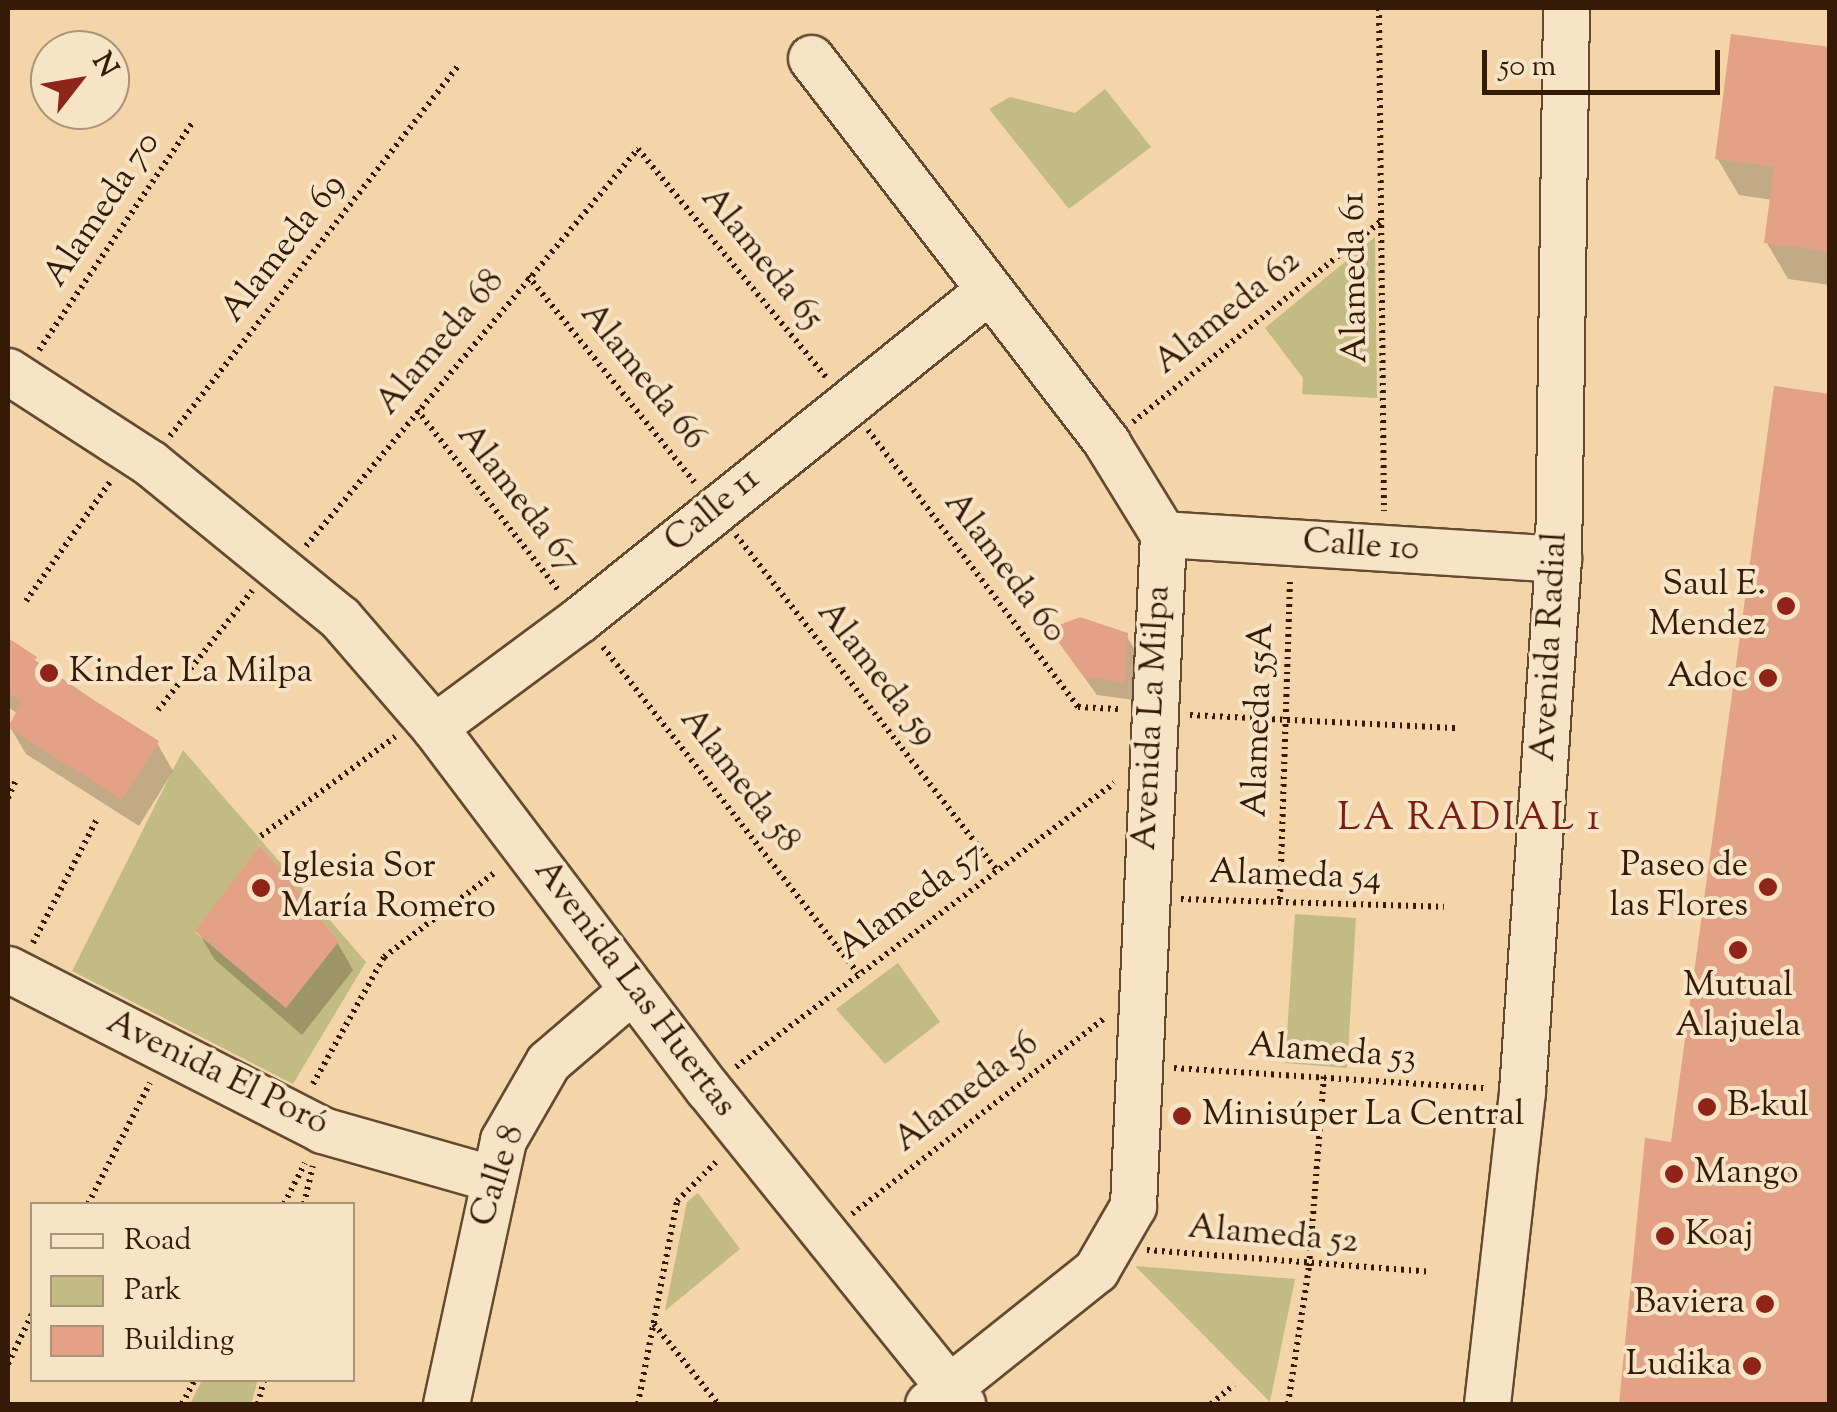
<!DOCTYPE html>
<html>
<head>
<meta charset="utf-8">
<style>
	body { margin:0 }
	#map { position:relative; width:1837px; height:1412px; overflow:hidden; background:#f3d5a9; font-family:"Sorts Mill Goudy",serif }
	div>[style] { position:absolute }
	.green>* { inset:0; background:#c2bb83 }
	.shadow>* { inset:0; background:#0003 }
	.building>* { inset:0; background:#e3a186 }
	.path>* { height:6px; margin-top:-3px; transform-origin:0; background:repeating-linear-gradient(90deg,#351b05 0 2.5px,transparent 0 7.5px) }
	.roads { filter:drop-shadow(2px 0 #644a2e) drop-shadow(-2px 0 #644a2e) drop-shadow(0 2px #644a2e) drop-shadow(0 -2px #644a2e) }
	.minor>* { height:45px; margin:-22.5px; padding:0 22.5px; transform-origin:22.5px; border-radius:22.5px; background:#f7e4c7 }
	.dots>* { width:28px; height:28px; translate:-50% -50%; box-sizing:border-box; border:5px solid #f7e4c7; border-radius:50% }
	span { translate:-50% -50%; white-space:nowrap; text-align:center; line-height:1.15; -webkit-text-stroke:8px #f7e4c7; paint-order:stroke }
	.street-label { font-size:35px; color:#351b05 }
	.poi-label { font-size:35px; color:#351b05 }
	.right { translate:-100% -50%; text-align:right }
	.left { translate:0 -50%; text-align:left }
	.neighbourhood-label { font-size:38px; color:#7a1f14; letter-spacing:2.5px }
	.frame { position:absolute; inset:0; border:10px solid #351b05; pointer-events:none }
	.legend { position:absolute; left:30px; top:1202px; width:325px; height:180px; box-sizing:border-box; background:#f7e4c7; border:2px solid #a99479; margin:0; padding:12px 18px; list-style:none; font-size:30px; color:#351b05 }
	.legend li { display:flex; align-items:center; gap:20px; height:50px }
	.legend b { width:50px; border:2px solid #a99479 }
	.north { position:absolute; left:30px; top:30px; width:100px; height:100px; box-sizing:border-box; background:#f7e4c7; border:2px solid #a99479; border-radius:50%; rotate:59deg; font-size:28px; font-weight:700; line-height:40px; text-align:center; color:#351b05 }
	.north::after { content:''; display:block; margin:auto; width:35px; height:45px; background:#8f2418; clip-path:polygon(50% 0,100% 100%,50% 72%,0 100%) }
	.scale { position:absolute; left:1482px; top:50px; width:238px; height:45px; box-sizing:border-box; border:5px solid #351b05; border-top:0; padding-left:12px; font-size:30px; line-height:35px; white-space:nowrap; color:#351b05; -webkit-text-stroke:8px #f7e4c7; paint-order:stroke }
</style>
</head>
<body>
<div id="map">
	<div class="green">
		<i style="clip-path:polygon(1105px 89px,1151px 147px,1069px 209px,989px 109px,1010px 97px,1075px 113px)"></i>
		<i style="clip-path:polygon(1375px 237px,1377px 398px,1302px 394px,1303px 378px,1265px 328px)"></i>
		<i style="clip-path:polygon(evenodd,183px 750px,366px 962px,293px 1084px,72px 971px,183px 750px,260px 845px,339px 941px,286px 1008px,195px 932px,260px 845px)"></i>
		<i style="clip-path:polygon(1295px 914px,1356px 918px,1347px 1068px,1285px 1063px)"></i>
		<i style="clip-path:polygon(898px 963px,940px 1022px,885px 1064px,836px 1009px)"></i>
		<i style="clip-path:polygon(698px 1193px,740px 1249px,665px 1311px,687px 1202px)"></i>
		<i style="clip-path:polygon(1135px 1266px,1295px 1279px,1270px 1402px)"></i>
		<i style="clip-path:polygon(202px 1380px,258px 1380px,251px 1404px,190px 1404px)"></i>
	</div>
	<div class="shadow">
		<i style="clip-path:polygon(1830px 50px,1830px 285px,1788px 279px,1767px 243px,1773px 200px,1739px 195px,1717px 158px)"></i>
		<i style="clip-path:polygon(1830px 396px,1830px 1404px,1623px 1404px,1647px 1141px,1673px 1144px)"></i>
		<i style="clip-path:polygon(1126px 635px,1137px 654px,1134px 700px,1097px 695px,1063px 648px)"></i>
		<i style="clip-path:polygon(8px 642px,157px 743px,173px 771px,139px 826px,26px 754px,10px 727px,18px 714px,8px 707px)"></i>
		<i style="clip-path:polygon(198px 931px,337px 942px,353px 970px,302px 1035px,214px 959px)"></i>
	</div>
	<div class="building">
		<i style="clip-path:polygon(1731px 34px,1830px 47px,1830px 252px,1764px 243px,1774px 167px,1715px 159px)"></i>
		<i style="clip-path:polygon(1774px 386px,1830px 394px,1830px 1404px,1619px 1404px,1645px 1138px,1671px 1142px)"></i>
		<i style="clip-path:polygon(1080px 617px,1128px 633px,1125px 683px,1084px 677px,1049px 629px)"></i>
		<i style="clip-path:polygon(8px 638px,37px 657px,33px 662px,159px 741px,122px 800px,8px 727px,22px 702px,12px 695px,8px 701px)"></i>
		<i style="clip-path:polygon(260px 845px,339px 941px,286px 1008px,195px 931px)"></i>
	</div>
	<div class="path">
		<i style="left:1379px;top:8px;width:503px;rotate:89.43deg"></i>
		<i style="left:528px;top:276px;width:265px;rotate:51.1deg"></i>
		<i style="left:39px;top:350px;width:274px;rotate:-56deg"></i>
		<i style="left:417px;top:410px;width:229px;rotate:51.9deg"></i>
		<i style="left:1133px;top:422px;width:318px;rotate:-39deg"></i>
		<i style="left:868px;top:430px;width:348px;rotate:52.8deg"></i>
		<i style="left:1078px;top:707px;width:40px;rotate:2.9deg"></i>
		<i style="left:170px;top:436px;width:469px;rotate:-52.1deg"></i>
		<i style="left:736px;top:535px;width:425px;rotate:52.1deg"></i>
		<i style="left:306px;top:546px;width:518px;rotate:-50.1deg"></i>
		<i style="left:638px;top:149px;width:296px;rotate:50.5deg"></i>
		<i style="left:26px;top:601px;width:146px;rotate:-54.8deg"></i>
		<i style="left:603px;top:647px;width:414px;rotate:52deg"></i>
		<i style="left:158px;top:710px;width:152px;rotate:-51.7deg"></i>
		<i style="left:1190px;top:715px;width:269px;rotate:2.8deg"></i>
		<i style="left:8px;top:798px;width:22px;rotate:-66deg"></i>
		<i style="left:261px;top:836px;width:167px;rotate:-36.5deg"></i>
		<i style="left:1181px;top:899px;width:263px;rotate:1.7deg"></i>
		<i style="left:1280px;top:899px;width:320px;rotate:-88.2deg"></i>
		<i style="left:33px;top:943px;width:140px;rotate:-62.7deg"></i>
		<i style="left:736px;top:1067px;width:473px;rotate:-36.9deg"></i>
		<i style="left:1174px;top:1068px;width:313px;rotate:3.7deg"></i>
		<i style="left:313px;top:1084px;width:145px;rotate:-60.8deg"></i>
		<i style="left:384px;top:957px;width:142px;rotate:-37.3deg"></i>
		<i style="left:88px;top:1204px;width:136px;rotate:-62.9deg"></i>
		<i style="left:284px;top:1204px;width:46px;rotate:-62.9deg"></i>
		<i style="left:304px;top:1204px;width:39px;rotate:-77deg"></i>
		<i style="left:852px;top:1214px;width:318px;rotate:-37.8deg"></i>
		<i style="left:1147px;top:1250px;width:284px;rotate:4.4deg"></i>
		<i style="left:654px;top:1324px;width:102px;rotate:51.3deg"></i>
		<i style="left:8px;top:1364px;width:55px;rotate:-64.4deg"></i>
		<i style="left:182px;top:1404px;width:27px;rotate:-62deg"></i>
		<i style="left:258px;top:1404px;width:25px;rotate:-76deg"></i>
		<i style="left:638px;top:1404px;width:207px;rotate:-79.1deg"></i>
		<i style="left:677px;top:1201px;width:59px;rotate:-45deg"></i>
		<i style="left:1211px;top:1404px;width:30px;rotate:-40deg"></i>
		<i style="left:1288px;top:1404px;width:140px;rotate:-81.3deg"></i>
		<i style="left:1309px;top:1266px;width:190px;rotate:-85.5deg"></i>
	</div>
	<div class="roads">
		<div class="minor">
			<i style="left:811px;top:58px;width:486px;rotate:52.4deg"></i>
			<i style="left:1107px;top:443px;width:107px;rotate:58.4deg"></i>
			<i style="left:1163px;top:534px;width:673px;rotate:92.56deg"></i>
			<i style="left:1133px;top:1206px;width:74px;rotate:120deg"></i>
			<i style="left:1096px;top:1270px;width:215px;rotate:141.4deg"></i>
			<i style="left:8px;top:371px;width:169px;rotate:32.9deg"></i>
			<i style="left:150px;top:463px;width:245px;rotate:39.2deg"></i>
			<i style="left:340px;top:618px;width:144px;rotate:49.2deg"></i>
			<i style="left:434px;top:727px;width:454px;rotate:52.9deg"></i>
			<i style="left:708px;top:1089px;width:405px;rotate:51.1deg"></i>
			<i style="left:1163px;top:534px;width:396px;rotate:3.6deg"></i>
			<i style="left:434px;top:727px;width:182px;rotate:-36.5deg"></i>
			<i style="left:580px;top:619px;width:525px;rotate:-38.81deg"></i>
			<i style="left:8px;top:969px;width:353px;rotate:27.1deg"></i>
			<i style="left:322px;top:1130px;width:175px;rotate:15.9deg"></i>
			<i style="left:446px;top:1404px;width:270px;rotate:-77.8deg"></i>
			<i style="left:503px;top:1140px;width:90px;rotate:-60deg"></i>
			<i style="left:548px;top:1062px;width:111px;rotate:-40.6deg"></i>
			<i style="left:1487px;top:1404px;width:315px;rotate:-83.6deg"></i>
			<i style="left:1522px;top:1091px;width:533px;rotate:-86.13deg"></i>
			<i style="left:1558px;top:559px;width:551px;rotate:-89.17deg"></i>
		</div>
	</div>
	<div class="dots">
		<i style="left:1786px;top:606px;background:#8f2418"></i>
		<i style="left:49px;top:673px;background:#8f2418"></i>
		<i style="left:1768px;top:678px;background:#8f2418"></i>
		<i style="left:1768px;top:887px;background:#8f2418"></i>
		<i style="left:261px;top:888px;background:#8f2418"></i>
		<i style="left:1738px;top:950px;background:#8f2418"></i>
		<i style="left:1707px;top:1107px;background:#8f2418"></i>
		<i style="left:1182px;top:1116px;background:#8f2418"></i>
		<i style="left:1674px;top:1174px;background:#8f2418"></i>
		<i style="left:1665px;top:1236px;background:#8f2418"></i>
		<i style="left:1765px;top:1304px;background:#8f2418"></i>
		<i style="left:1752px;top:1366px;background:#8f2418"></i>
	</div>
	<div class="street-label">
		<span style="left:103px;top:210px;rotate:-56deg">Alameda 70</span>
		<span style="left:284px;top:249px;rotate:-52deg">Alameda 69</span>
		<span style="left:761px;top:259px;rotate:51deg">Alameda 65</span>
		<span style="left:1356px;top:278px;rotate:-91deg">Alameda 61</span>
		<span style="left:1228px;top:313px;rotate:-39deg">Alameda 62</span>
		<span style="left:441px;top:343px;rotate:-50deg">Alameda 68</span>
		<span style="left:642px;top:377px;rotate:51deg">Alameda 66</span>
		<span style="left:518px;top:499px;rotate:52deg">Alameda 67</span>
		<span style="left:713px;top:511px;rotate:-40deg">Calle 11</span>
		<span style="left:1361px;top:547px;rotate:4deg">Calle 10</span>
		<span style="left:1004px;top:568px;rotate:53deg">Alameda 60</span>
		<span style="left:1551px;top:647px;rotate:-87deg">Avenida Radial</span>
		<span style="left:876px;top:674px;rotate:52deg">Alameda 59</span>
		<span style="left:1153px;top:718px;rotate:-87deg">Avenida La Milpa</span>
		<span style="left:1260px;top:720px;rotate:-88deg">Alameda 55A</span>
		<span style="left:739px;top:781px;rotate:52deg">Alameda 58</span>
		<span style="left:1295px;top:877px;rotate:2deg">Alameda 54</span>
		<span style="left:912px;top:902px;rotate:-37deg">Alameda 57</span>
		<span style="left:634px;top:989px;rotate:53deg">Avenida Las Huertas</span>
		<span style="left:1332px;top:1053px;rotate:4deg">Alameda 53</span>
		<span style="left:217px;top:1074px;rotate:26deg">Avenida El Poró</span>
		<span style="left:967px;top:1093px;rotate:-38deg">Alameda 56</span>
		<span style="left:499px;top:1176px;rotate:-72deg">Calle 8</span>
		<span style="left:1273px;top:1236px;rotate:5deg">Alameda 52</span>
	</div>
	<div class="poi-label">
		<span class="right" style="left:1766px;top:606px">Saul E.<br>Mendez</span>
		<span class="left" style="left:69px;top:673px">Kinder La Milpa</span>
		<span class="right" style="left:1748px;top:678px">Adoc</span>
		<span class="right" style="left:1748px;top:887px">Paseo de<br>las Flores</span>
		<span class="left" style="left:281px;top:888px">Iglesia Sor<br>María Romero</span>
		<span style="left:1738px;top:1007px">Mutual<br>Alajuela</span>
		<span class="left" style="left:1727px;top:1107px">B-kul</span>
		<span class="left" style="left:1202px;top:1116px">Minisúper La Central</span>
		<span class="left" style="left:1694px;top:1174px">Mango</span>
		<span class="left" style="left:1685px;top:1236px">Koaj</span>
		<span class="right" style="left:1745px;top:1304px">Baviera</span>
		<span class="right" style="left:1732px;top:1366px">Ludika</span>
	</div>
	<div class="neighbourhood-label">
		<span style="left:1470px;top:821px">LA RADIAL 1</span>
	</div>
	<div class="frame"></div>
	<ul class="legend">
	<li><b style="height:12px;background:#f7e4c7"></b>Road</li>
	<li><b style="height:28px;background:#c2bb83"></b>Park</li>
	<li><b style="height:28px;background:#e3a186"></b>Building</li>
	</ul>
	<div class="north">N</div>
	<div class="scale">50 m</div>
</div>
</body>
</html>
